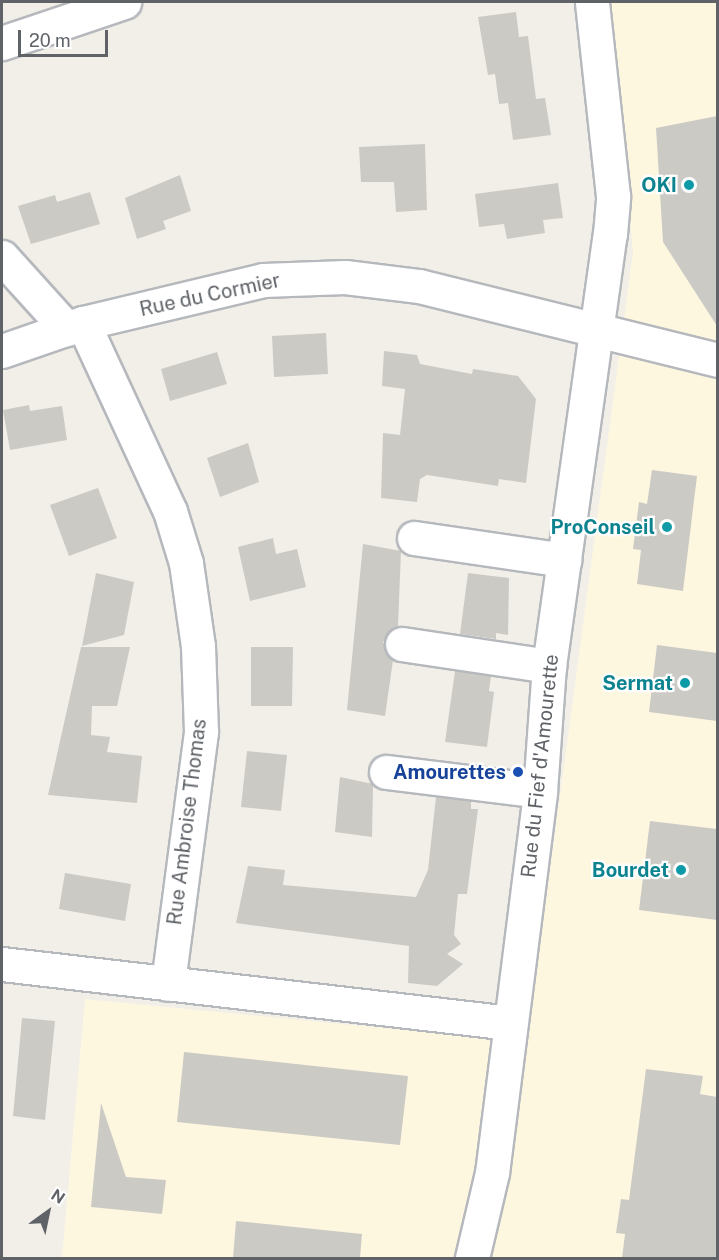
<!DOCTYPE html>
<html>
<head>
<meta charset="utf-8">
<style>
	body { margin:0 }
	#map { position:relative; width:719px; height:1260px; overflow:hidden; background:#f1efe8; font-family:"Public Sans",sans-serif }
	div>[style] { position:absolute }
	.commercial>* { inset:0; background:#fef7e0 }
	.building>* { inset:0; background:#cccac5 }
	.roads { filter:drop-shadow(2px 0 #b5b8bc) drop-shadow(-2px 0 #b5b8bc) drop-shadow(0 2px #b5b8bc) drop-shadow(0 -2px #b5b8bc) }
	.minor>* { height:33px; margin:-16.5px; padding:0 16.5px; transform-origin:16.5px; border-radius:16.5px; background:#fff }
	.dots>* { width:16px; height:16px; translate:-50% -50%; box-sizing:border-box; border:3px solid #fff; border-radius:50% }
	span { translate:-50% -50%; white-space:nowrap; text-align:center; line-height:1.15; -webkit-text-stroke:4.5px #fff; paint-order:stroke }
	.culture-label { font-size:20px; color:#0d838f; font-weight:700 }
	.right { translate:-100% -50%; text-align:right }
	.street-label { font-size:20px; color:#5f6368 }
	.transit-label { font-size:20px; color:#164399; font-weight:700 }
	.frame { position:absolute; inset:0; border:3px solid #5f6368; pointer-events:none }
	.north { position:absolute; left:18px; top:1182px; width:60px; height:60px; -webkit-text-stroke:4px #fff; paint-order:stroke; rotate:33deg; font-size:16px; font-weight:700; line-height:24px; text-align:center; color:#5f6368 }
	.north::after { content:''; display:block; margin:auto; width:21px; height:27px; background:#5f6368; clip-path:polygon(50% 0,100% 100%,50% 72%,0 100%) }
	.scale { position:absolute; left:18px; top:30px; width:90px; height:27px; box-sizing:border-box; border:3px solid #5f6368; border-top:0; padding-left:8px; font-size:18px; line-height:21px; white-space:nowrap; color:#5f6368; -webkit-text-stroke:4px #fff; paint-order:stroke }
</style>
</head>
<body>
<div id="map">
	<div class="commercial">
		<i style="clip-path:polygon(609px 2px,717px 2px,717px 1258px,62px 1258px,85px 999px,527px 1042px,633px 252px)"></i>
	</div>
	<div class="building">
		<i style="clip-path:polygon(516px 12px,519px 37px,528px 36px,536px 99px,545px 98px,551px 135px,513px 140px,508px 103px,499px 104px,495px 74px,488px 75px,478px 17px)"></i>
		<i style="clip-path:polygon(717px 116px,717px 326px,663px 242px,656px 128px)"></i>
		<i style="clip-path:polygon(425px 144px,427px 210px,396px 212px,394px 182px,361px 182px,359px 147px)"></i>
		<i style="clip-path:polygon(180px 175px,191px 211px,163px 221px,166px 229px,137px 239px,125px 198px)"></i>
		<i style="clip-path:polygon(558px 183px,563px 218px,543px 220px,545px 233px,507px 239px,504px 224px,479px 227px,475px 194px)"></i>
		<i style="clip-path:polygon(90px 192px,100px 224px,31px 244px,18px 206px,55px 195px,57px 202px)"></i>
		<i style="clip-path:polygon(326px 333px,328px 374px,274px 377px,272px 336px)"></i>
		<i style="clip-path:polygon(384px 351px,417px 355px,420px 364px,472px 374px,473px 369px,518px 376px,536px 399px,526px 483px,499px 479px,498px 486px,427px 475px,420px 479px,417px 502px,381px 498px,383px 433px,400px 435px,405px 389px,382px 386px)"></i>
		<i style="clip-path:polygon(217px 352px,227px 384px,170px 401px,161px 369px)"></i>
		<i style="clip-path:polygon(29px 405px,30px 411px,62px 406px,67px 440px,10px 450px,3px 410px)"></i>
		<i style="clip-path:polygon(248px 443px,259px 482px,220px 497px,207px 458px)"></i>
		<i style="clip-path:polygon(652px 470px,697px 476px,683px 591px,637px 584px,641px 550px,633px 549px,639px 502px,647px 504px)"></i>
		<i style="clip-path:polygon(98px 488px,117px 538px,69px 556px,50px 505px)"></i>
		<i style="clip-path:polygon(273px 538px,276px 554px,297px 549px,306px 587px,250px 601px,238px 547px)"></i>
		<i style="clip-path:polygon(363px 544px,401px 551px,398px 626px,383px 642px,393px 660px,385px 716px,347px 710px)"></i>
		<i style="clip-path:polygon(96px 573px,134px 582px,124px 635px,82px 646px)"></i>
		<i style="clip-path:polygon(468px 573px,509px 578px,508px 635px,496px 633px,496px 639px,460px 634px)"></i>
		<i style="clip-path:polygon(657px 645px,717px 653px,717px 721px,649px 712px)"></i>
		<i style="clip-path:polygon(81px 647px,130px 647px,117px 706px,92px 706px,91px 735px,110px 737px,107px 752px,142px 756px,137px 803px,48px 795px)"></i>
		<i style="clip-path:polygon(251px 647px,293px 647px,292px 706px,251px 706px)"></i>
		<i style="clip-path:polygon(455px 671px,491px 676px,489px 691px,494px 692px,487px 747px,445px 742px)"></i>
		<i style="clip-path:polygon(247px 751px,287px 755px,281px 811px,241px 807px)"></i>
		<i style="clip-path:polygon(340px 777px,373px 784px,372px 837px,335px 832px)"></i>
		<i style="clip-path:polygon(436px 797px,471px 801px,471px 809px,478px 809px,467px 894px,458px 894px,454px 935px,461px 944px,447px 954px,463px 964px,437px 986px,408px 983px,409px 946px,236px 923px,248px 866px,285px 870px,283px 885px,416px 897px,428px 870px)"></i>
		<i style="clip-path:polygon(650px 821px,717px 829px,717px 920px,639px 910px)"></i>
		<i style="clip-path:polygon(65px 873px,131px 884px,125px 921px,59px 909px)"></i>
		<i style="clip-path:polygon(22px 1018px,55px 1021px,45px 1120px,13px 1116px)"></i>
		<i style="clip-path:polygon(184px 1052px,408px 1076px,400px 1145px,177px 1122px)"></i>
		<i style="clip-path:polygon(646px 1069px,703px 1076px,700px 1094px,717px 1097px,717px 1258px,622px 1258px,625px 1234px,616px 1233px,621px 1199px,629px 1200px)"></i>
		<i style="clip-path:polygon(101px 1103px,126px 1177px,166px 1180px,162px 1214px,91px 1207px)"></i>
		<i style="clip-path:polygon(236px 1221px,362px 1234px,360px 1258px,233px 1258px)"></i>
	</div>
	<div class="roads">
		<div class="minor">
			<i style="left:2px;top:43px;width:129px;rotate:-18.6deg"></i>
			<i style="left:2px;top:257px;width:97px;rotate:47.9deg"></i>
			<i style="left:83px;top:323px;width:207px;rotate:65.2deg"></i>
			<i style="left:170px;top:511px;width:54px;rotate:72.9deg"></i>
			<i style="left:186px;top:563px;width:84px;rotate:81.8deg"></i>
			<i style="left:198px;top:646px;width:86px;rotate:88deg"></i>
			<i style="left:201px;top:732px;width:254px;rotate:97.5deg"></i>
			<i style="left:2px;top:351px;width:86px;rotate:-19.1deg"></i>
			<i style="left:83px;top:323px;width:185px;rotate:-13.4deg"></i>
			<i style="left:263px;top:280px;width:82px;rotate:-2.1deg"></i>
			<i style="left:345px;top:277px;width:75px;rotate:6.9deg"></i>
			<i style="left:419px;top:286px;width:308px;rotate:13.9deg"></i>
			<i style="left:414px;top:538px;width:152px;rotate:8.3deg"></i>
			<i style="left:402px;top:644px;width:149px;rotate:8.5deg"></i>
			<i style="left:386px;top:772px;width:155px;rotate:7deg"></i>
			<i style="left:2px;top:964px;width:511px;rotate:6.62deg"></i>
			<i style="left:472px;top:1258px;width:87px;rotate:-76.8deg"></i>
			<i style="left:492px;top:1173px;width:385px;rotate:-82.8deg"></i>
			<i style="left:540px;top:791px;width:125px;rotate:-85.9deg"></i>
			<i style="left:549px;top:666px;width:436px;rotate:-82deg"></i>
			<i style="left:610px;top:234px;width:38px;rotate:-85deg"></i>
			<i style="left:613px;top:196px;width:195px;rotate:-96.2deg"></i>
		</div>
	</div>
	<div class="dots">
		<i style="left:689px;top:185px;background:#0f9aa8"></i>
		<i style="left:667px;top:527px;background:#0f9aa8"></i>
		<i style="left:685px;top:683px;background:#0f9aa8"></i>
		<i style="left:518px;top:772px;background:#1a4fb4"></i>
		<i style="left:681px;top:870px;background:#0f9aa8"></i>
	</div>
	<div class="culture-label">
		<span class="right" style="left:677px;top:185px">OKI</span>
		<span class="right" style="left:655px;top:527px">ProConseil</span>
		<span class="right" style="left:673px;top:683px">Sermat</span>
		<span class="right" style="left:669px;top:870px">Bourdet</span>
	</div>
	<div class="street-label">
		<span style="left:210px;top:295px;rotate:-12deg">Rue du Cormier</span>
		<span style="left:540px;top:766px;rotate:-84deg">Rue du Fief d'Amourette</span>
		<span style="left:187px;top:822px;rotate:-83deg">Rue Ambroise Thomas</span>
	</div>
	<div class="transit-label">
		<span class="right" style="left:506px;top:772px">Amourettes</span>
	</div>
	<div class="frame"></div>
	<div class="north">N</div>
	<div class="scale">20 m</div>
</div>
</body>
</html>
